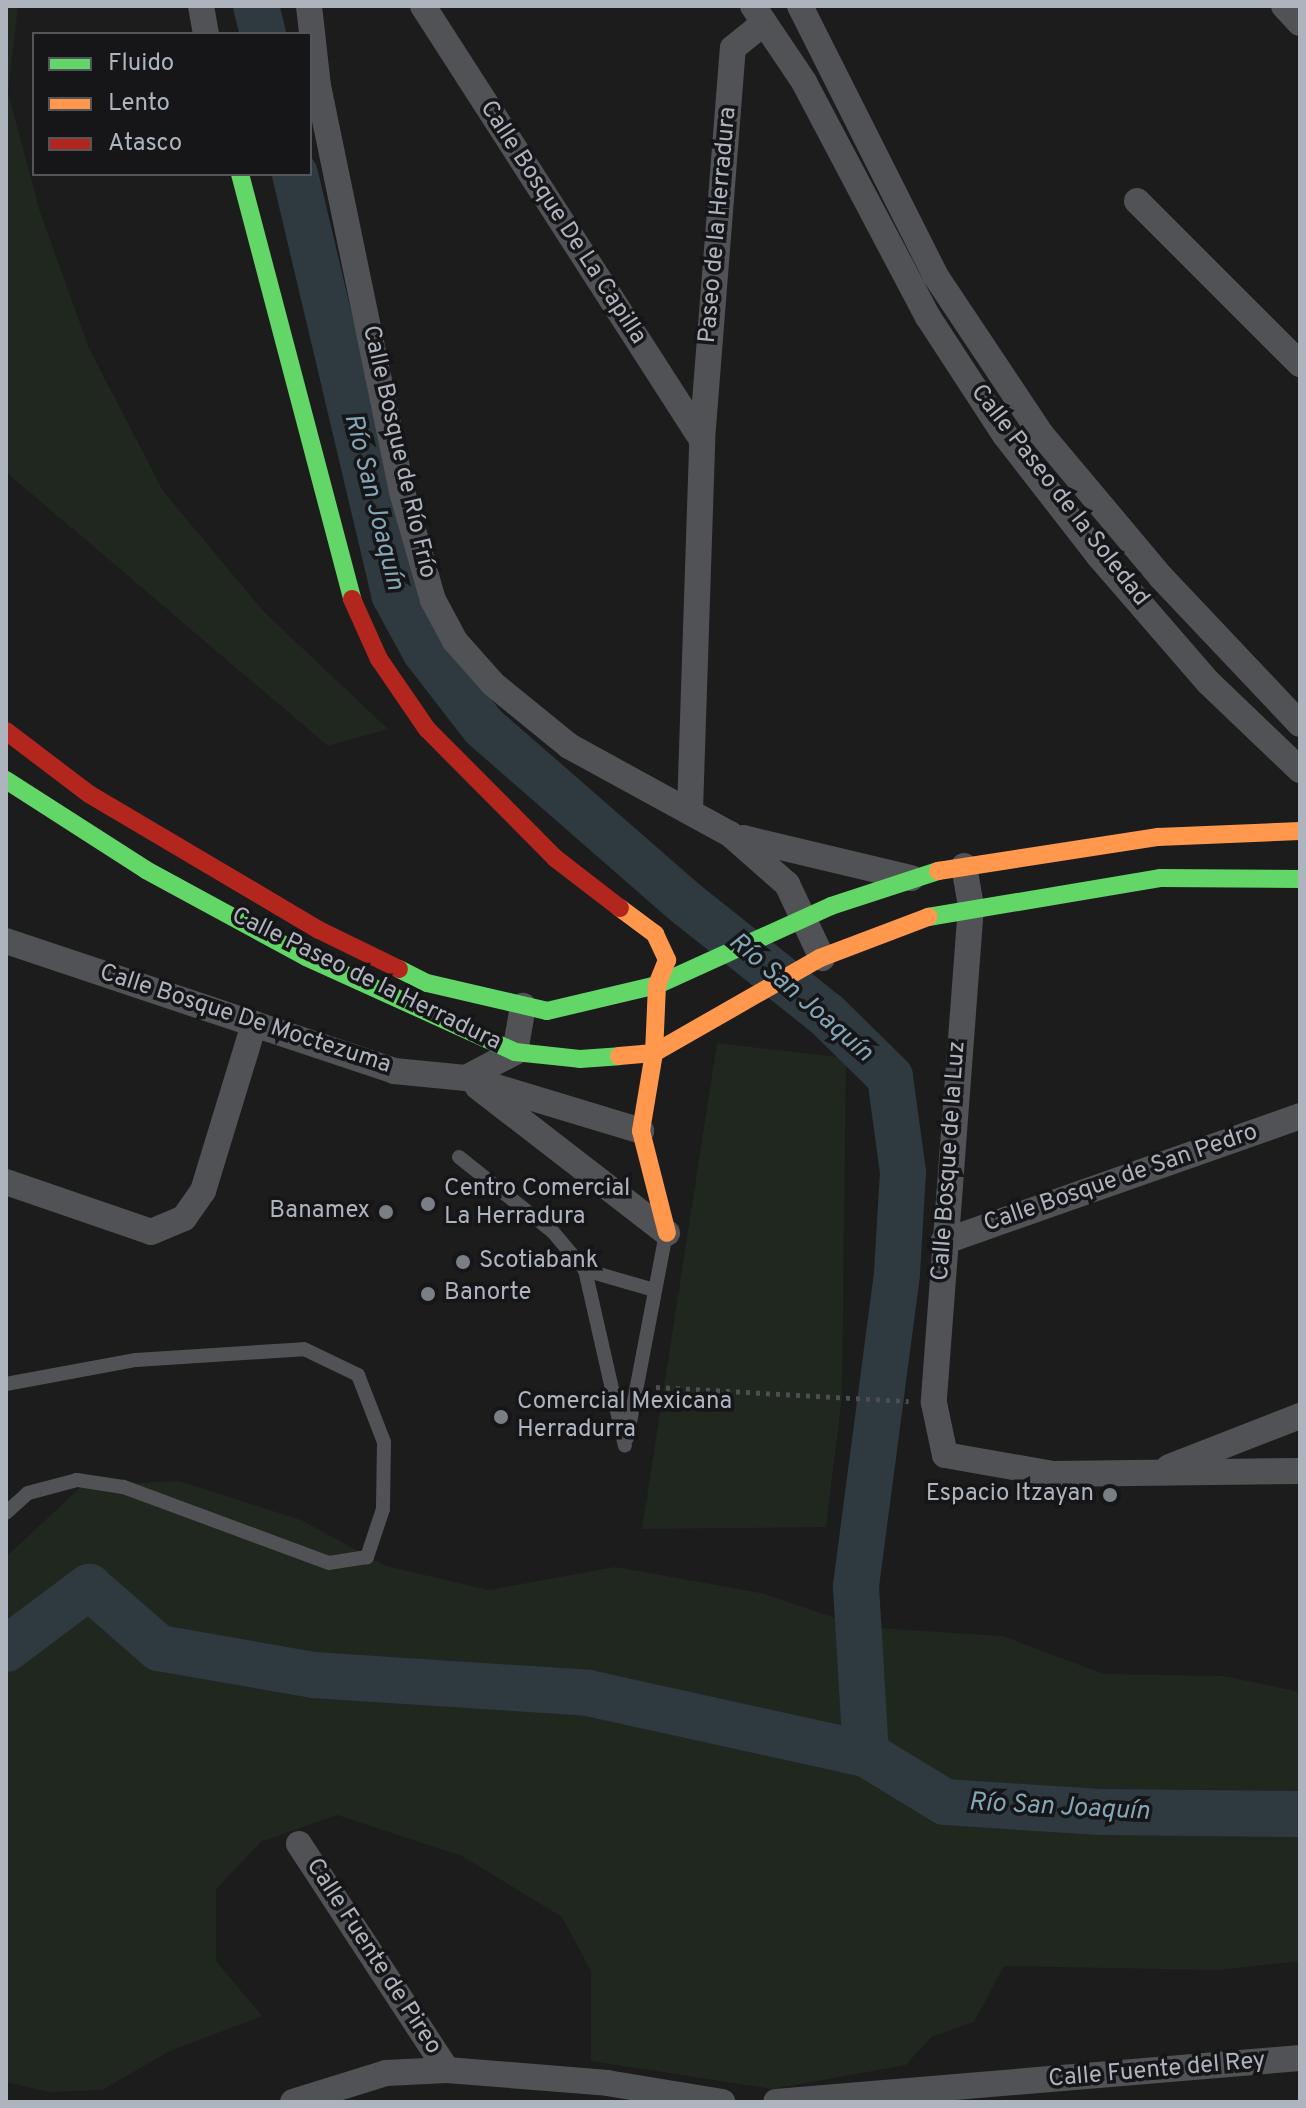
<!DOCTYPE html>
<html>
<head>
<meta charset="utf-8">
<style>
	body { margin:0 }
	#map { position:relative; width:1306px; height:2108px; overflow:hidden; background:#1c1c1c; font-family:Overpass,sans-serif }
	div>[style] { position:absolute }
	.green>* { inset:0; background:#1f271f }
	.river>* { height:46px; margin:-23px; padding:0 23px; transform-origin:23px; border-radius:23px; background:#2e3a3f }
	.path>* { height:5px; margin-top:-2.5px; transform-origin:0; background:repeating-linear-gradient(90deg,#4c4e50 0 4px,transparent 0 10px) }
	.lane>* { height:14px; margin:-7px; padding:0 7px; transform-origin:7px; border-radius:7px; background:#505255 }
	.street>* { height:26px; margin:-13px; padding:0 13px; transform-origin:13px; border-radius:13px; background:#505255 }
	.fast>* { height:18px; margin:-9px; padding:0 9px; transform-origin:9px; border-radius:9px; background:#63d668 }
	.slow>* { height:18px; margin:-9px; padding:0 9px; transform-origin:9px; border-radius:9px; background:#ff974d }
	.jam>* { height:18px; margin:-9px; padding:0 9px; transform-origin:9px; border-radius:9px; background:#b3261e }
	.dots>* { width:22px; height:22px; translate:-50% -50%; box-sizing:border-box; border:4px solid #161618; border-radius:50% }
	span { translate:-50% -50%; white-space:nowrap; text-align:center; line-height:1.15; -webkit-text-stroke:7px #161618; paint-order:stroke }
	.street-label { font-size:24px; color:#adb4bd }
	.poi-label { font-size:24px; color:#adb4bd }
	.left { translate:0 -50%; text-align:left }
	.right { translate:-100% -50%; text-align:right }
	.water-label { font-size:26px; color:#84a7b8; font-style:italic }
	.frame { position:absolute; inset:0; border:8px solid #adb4bd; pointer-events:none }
	.legend { position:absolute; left:32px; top:32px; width:280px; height:144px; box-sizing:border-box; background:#161618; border:2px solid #52555a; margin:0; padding:10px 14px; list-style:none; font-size:24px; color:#adb4bd }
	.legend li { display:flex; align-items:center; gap:16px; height:40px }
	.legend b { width:40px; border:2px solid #52555a }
</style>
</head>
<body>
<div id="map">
	<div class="green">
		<i style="clip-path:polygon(6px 6px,18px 6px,8px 93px,40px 212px,89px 348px,163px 491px,264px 612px,388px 729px,328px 746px,6px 472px)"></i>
		<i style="clip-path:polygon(717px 1043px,846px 1058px,842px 1397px,826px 1527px,642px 1529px)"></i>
		<i style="clip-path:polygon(179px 1481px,301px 1520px,386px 1566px,489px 1590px,615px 1567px,761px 1593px,862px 1627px,1003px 1636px,1104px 1674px,1224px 1676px,1300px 1692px,1300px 1961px,1217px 1970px,1004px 1966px,974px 2022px,931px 2037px,906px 2065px,772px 2089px,591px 2061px,591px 1971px,562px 1917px,462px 1856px,337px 1815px,261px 1842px,216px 1889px,216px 1961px,262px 2016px,170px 2051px,102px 2090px,49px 2092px,6px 2082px,6px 1557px,82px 1486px)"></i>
	</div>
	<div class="river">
		<i style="left:256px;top:6px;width:29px;rotate:76deg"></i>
		<i style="left:295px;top:174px;width:432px;rotate:76.7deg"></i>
		<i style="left:394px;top:594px;width:65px;rotate:61.5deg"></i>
		<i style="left:425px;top:651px;width:96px;rotate:52.2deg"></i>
		<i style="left:484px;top:727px;width:269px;rotate:41.1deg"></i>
		<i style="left:687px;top:904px;width:177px;rotate:38.4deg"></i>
		<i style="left:826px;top:1014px;width:90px;rotate:44.5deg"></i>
		<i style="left:890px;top:1077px;width:96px;rotate:82.2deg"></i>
		<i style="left:903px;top:1172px;width:102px;rotate:93.4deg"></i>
		<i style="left:897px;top:1274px;width:316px;rotate:97.5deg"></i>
		<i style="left:856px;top:1587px;width:167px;rotate:86.6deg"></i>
		<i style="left:6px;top:1649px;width:104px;rotate:-36.8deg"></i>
		<i style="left:89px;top:1587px;width:93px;rotate:41.1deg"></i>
		<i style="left:159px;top:1648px;width:156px;rotate:9.9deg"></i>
		<i style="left:313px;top:1675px;width:276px;rotate:3.7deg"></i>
		<i style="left:588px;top:1693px;width:285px;rotate:12.4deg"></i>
		<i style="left:866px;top:1754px;width:92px;rotate:31.3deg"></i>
		<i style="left:945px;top:1802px;width:155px;rotate:3.7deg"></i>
		<i style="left:1100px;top:1812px;width:200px;rotate:0.6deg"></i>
	</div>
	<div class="path">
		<i style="left:656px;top:1387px;width:253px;rotate:3.2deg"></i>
	</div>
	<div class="lane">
		<i style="left:459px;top:1157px;width:120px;rotate:38.6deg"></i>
		<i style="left:553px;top:1232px;width:50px;rotate:49.9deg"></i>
		<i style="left:585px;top:1270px;width:180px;rotate:77.2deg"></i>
		<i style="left:585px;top:1270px;width:72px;rotate:16.2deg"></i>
		<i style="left:6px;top:1384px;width:132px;rotate:-10.5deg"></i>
		<i style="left:136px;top:1360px;width:168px;rotate:-3.7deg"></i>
		<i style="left:304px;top:1349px;width:60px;rotate:25.7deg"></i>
		<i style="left:358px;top:1375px;width:72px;rotate:68.8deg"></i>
		<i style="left:384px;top:1442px;width:67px;rotate:90.9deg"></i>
		<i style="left:383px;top:1509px;width:51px;rotate:108.4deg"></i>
		<i style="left:367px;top:1557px;width:38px;rotate:171deg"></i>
		<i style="left:329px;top:1563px;width:220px;rotate:-159.7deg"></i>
		<i style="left:123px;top:1487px;width:47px;rotate:-171.3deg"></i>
		<i style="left:77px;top:1480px;width:51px;rotate:165.1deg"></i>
		<i style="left:28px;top:1493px;width:30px;rotate:138deg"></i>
		<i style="left:627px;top:1438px;width:208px;rotate:-79.2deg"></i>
	</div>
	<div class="street">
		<i style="left:201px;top:6px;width:28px;rotate:80deg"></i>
		<i style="left:309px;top:6px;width:81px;rotate:83.6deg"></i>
		<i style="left:318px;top:86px;width:418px;rotate:78.3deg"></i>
		<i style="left:403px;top:495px;width:109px;rotate:74.1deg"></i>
		<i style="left:433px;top:600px;width:47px;rotate:61.8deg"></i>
		<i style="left:455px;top:641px;width:57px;rotate:48.5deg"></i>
		<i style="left:493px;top:684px;width:98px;rotate:39.2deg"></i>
		<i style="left:569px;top:746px;width:183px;rotate:28.7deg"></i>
		<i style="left:730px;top:834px;width:76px;rotate:41.3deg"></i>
		<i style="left:787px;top:884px;width:82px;rotate:64.7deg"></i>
		<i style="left:423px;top:6px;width:516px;rotate:57.26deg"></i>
		<i style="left:753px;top:6px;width:92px;rotate:56.1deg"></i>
		<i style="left:804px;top:82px;width:266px;rotate:62.2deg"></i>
		<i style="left:928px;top:317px;width:141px;rotate:56.9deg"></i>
		<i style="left:1005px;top:435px;width:152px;rotate:52.2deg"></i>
		<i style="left:1098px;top:555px;width:168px;rotate:49.1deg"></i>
		<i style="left:1208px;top:682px;width:127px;rotate:43.7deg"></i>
		<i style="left:800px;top:6px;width:301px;rotate:63.3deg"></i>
		<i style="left:935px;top:275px;width:191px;rotate:56.3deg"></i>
		<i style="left:1041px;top:434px;width:187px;rotate:50deg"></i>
		<i style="left:1161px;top:577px;width:202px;rotate:46.6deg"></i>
		<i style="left:1284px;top:6px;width:23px;rotate:47deg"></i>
		<i style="left:1137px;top:201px;width:231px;rotate:45deg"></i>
		<i style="left:690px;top:810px;width:370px;rotate:-88.1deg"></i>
		<i style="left:702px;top:440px;width:393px;rotate:-85.5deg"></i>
		<i style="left:733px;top:48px;width:40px;rotate:-39deg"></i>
		<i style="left:743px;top:838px;width:173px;rotate:13.4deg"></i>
		<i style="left:964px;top:866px;width:41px;rotate:80.1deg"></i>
		<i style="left:971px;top:906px;width:498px;rotate:94.3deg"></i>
		<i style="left:934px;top:1403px;width:53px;rotate:78.1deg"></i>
		<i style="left:945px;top:1455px;width:110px;rotate:10deg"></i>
		<i style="left:1053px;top:1474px;width:247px;rotate:-0.7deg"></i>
		<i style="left:6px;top:941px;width:409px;rotate:18.5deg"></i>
		<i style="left:394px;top:1071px;width:72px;rotate:5.6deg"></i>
		<i style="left:466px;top:1078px;width:183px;rotate:16.8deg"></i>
		<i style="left:466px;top:1078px;width:55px;rotate:-28deg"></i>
		<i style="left:515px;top:1052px;width:47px;rotate:-80.1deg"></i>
		<i style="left:478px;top:1087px;width:239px;rotate:37.7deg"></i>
		<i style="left:6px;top:1182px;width:153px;rotate:19deg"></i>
		<i style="left:151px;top:1232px;width:36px;rotate:-23deg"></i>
		<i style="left:184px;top:1218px;width:33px;rotate:-55deg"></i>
		<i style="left:203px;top:1191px;width:175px;rotate:-73deg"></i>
		<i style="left:943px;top:1242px;width:379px;rotate:-19.4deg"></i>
		<i style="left:1169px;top:1467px;width:141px;rotate:-21.3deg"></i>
		<i style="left:299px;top:1844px;width:270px;rotate:56.8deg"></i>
		<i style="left:293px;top:2102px;width:97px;rotate:-17.3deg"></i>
		<i style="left:386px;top:2073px;width:61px;rotate:-2.8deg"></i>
		<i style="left:447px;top:2070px;width:161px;rotate:4.6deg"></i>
		<i style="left:607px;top:2083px;width:117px;rotate:9.4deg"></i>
		<i style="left:776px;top:2102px;width:526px;rotate:-4.8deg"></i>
	</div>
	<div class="fast">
		<i style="left:240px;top:174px;width:440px;rotate:75.2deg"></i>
		<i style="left:6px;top:780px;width:166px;rotate:32.7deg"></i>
		<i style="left:146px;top:870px;width:182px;rotate:28.5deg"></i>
		<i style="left:306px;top:957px;width:230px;rotate:24.4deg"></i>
		<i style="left:515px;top:1052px;width:65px;rotate:6.1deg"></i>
		<i style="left:580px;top:1059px;width:39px;rotate:-4deg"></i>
		<i style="left:928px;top:917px;width:235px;rotate:-9.5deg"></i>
		<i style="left:1160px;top:878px;width:140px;rotate:0.4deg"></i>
		<i style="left:399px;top:969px;width:31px;rotate:27deg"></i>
		<i style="left:427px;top:983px;width:123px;rotate:13.1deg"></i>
		<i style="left:547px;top:1011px;width:113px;rotate:-13.3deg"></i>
		<i style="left:657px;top:985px;width:191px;rotate:-24.4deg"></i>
		<i style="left:831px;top:906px;width:113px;rotate:-18.1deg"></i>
	</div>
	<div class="slow">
		<i style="left:938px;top:871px;width:223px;rotate:-8.8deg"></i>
		<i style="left:1158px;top:837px;width:142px;rotate:-2.4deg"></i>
		<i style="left:620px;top:908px;width:44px;rotate:36.6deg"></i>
		<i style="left:655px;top:934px;width:29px;rotate:65deg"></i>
		<i style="left:667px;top:960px;width:27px;rotate:112deg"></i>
		<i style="left:657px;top:985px;width:68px;rotate:92.5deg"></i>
		<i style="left:654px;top:1053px;width:79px;rotate:99.5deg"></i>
		<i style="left:641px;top:1131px;width:105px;rotate:75.7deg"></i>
		<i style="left:619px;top:1056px;width:35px;rotate:-5deg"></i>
		<i style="left:654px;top:1053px;width:191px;rotate:-29.8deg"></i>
		<i style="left:820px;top:958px;width:116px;rotate:-20.8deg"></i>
	</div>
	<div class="jam">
		<i style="left:352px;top:599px;width:66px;rotate:65.8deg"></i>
		<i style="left:379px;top:659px;width:85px;rotate:55.6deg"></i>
		<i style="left:427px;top:729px;width:182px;rotate:45.2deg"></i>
		<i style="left:555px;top:858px;width:82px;rotate:37.6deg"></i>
		<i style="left:6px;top:731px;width:104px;rotate:37.2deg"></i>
		<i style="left:89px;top:794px;width:267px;rotate:30.6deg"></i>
		<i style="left:319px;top:930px;width:89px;rotate:26deg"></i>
	</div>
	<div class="dots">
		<i style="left:428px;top:1204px;background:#7a7f85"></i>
		<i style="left:386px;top:1212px;background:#7a7f85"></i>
		<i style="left:463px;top:1262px;background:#7a7f85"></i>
		<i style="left:428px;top:1294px;background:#7a7f85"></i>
		<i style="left:501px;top:1417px;background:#7a7f85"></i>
		<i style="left:1110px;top:1495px;background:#7a7f85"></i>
	</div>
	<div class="street-label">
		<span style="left:562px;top:223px;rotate:57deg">Calle Bosque De La Capilla</span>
		<span style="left:719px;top:225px;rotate:-85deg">Paseo de la Herradura</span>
		<span style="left:398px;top:452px;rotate:77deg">Calle Bosque de Río Frío</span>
		<span style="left:1059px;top:496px;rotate:52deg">Calle Paseo de la Soledad</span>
		<span style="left:366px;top:980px;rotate:26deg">Calle Paseo de la Herradura</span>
		<span style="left:245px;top:1020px;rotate:18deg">Calle Bosque De Moctezuma</span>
		<span style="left:950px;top:1161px;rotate:-86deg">Calle Bosque de la Luz</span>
		<span style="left:1121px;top:1179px;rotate:-19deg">Calle Bosque de San Pedro</span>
		<span style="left:373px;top:1957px;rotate:57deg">Calle Fuente de Pireo</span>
		<span style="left:1157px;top:2071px;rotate:-5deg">Calle Fuente del Rey</span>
	</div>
	<div class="poi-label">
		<span class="left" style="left:444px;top:1204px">Centro Comercial<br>La Herradura</span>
		<span class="right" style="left:370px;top:1212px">Banamex</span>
		<span class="left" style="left:479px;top:1262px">Scotiabank</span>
		<span class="left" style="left:444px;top:1294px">Banorte</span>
		<span class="left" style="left:517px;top:1417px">Comercial Mexicana<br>Herradurra</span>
		<span class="right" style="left:1094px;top:1495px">Espacio Itzayan</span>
	</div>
	<div class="water-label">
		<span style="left:373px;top:502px;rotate:76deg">Río San Joaquín</span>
		<span style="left:800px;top:998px;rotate:41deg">Río San Joaquín</span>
		<span style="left:1059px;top:1808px;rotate:3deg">Río San Joaquín</span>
	</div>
	<div class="frame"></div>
	<ul class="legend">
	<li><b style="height:10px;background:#63d668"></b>Fluido</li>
	<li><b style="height:10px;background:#ff974d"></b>Lento</li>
	<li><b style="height:10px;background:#b3261e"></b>Atasco</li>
	</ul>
</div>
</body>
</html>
